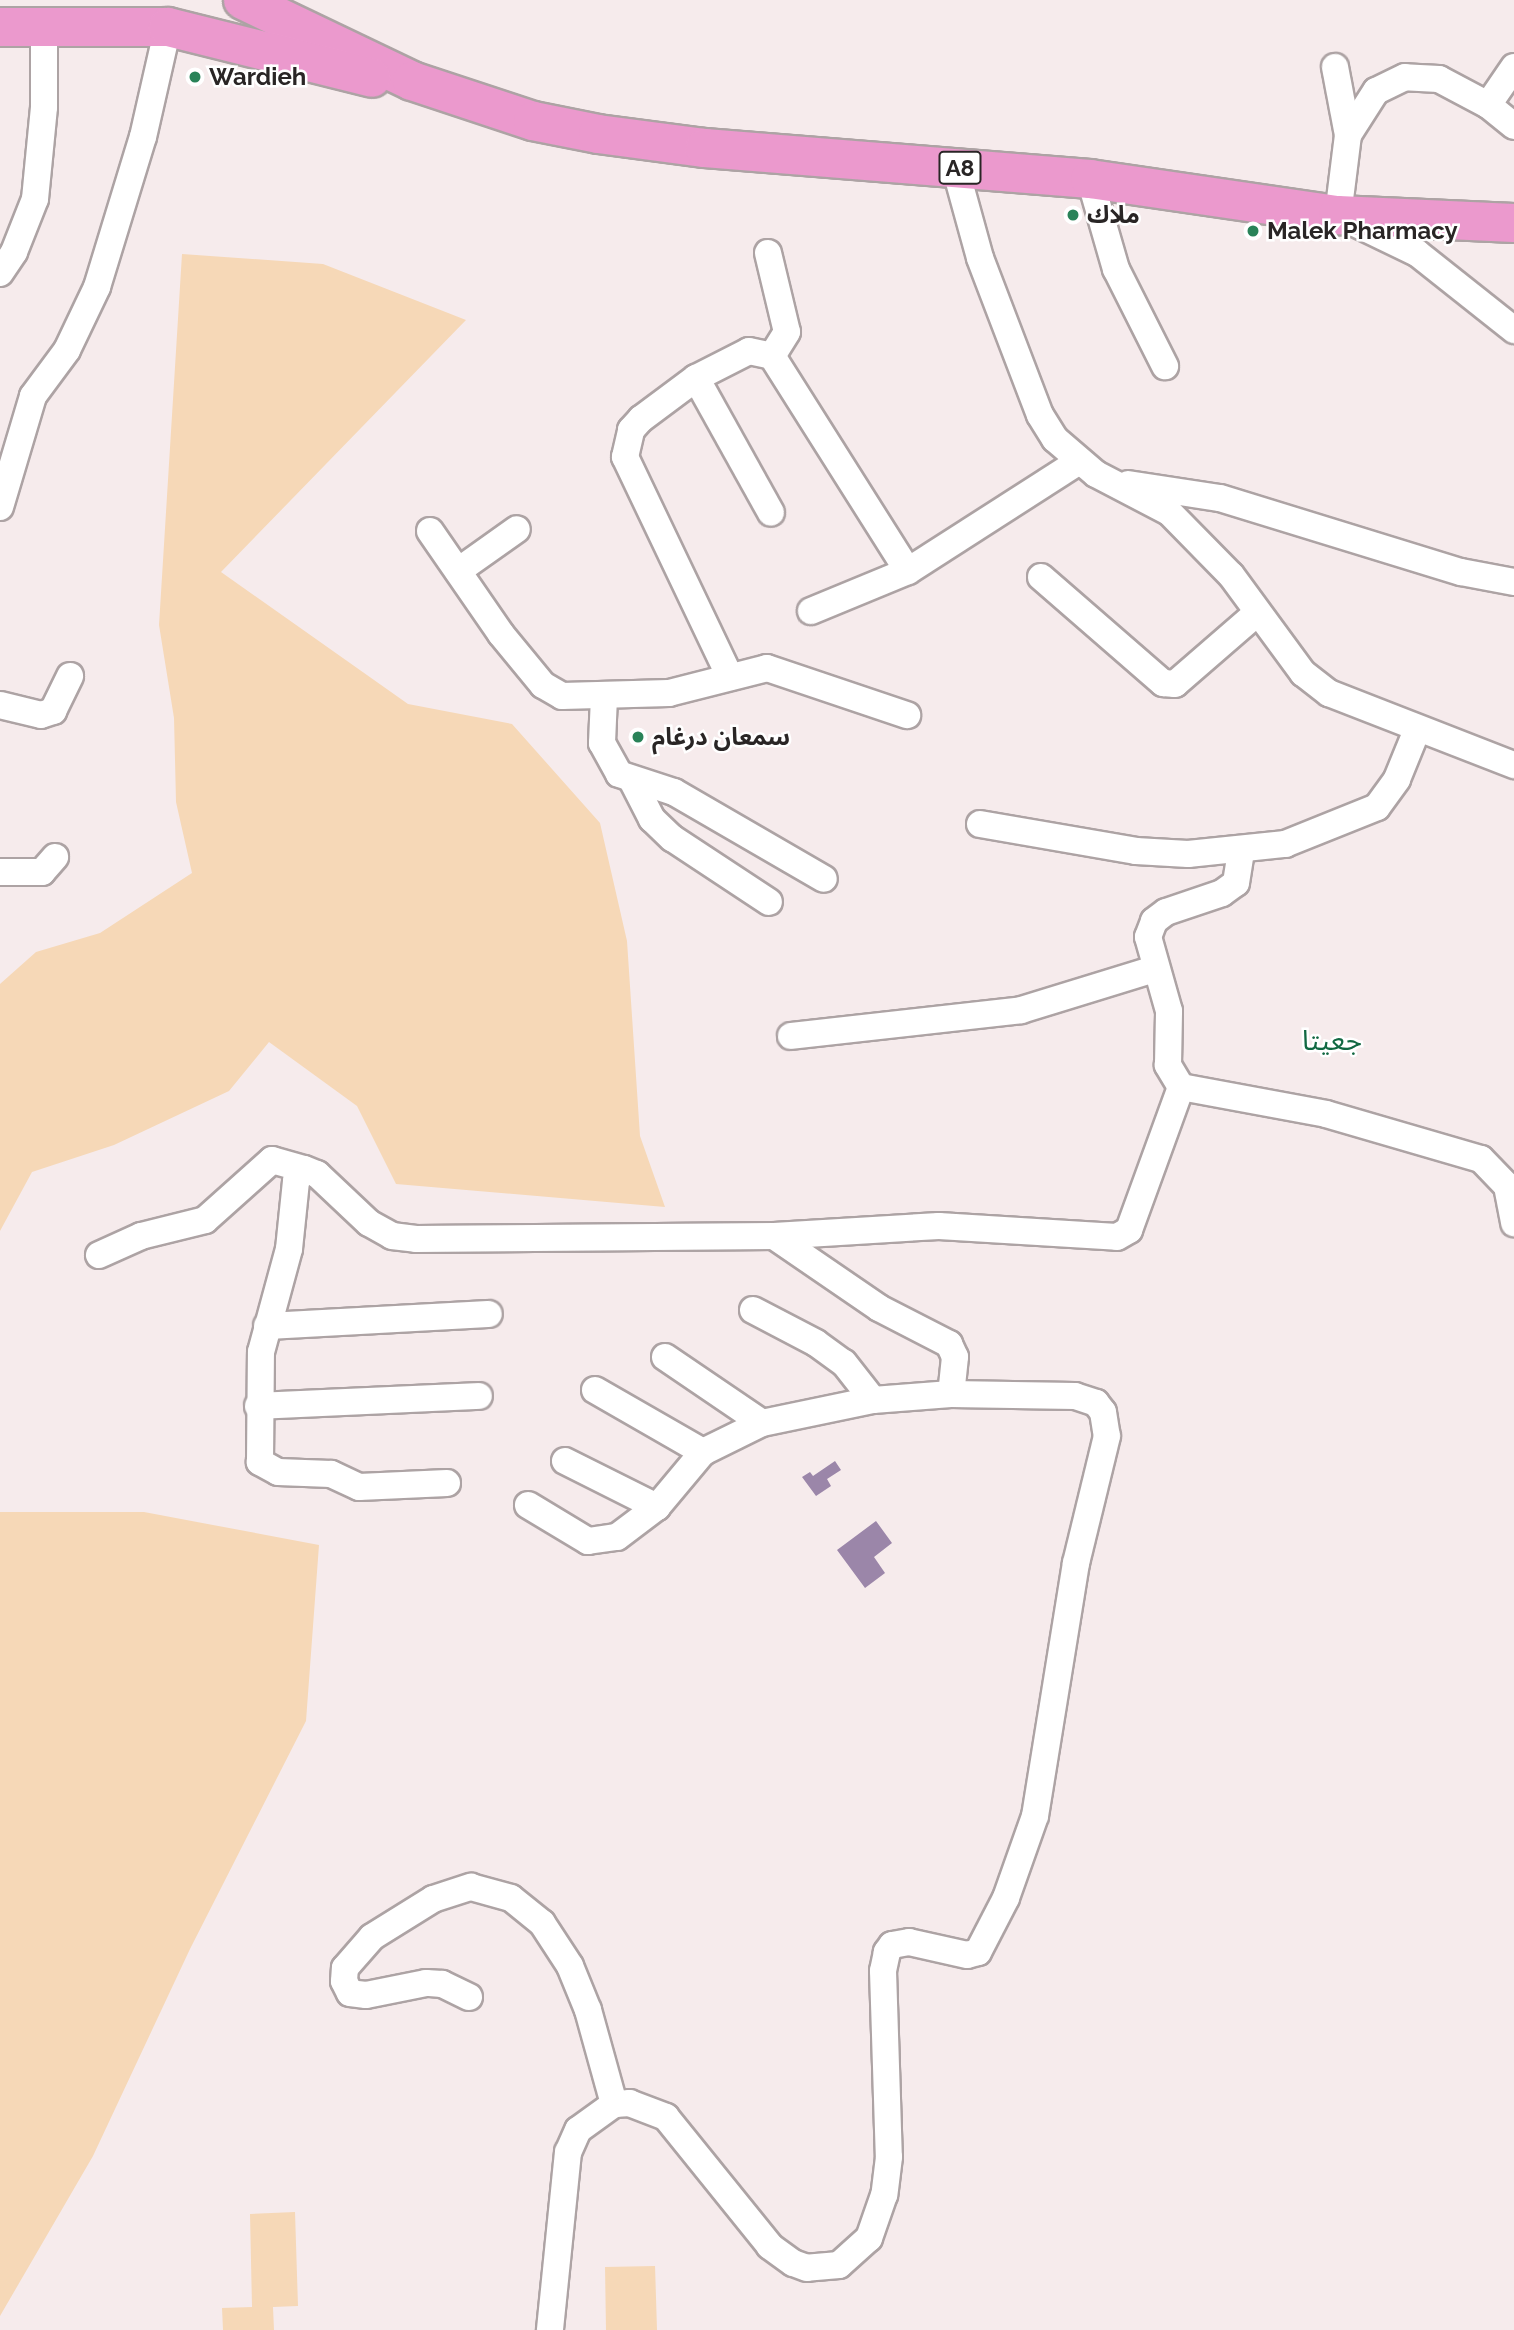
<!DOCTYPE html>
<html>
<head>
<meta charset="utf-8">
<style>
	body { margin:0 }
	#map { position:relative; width:1514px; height:2330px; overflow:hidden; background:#f6ebec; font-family:Raleway,"Noto Sans Arabic",sans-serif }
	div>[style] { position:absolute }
	.green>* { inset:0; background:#f6d8b7 }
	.water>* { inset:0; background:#9b86a9 }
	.roads { filter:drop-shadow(2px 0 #ada3a4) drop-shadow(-2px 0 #ada3a4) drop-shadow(0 2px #ada3a4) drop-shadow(0 -2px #ada3a4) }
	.minor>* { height:26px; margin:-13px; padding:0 13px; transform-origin:13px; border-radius:13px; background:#fff }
	.highway>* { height:38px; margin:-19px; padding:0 19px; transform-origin:19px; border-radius:19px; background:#eb99cd }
	.dots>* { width:19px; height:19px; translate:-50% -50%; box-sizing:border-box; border:4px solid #fff; border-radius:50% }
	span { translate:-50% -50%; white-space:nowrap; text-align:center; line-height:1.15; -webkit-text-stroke:5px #fff; paint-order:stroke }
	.shield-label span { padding:2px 5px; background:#fff; border:2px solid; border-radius:5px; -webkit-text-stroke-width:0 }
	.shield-label { font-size:23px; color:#292525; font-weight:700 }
	.poi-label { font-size:24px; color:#292525; font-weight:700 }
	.left { translate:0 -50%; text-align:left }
	.quarter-label { font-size:28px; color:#116842 }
</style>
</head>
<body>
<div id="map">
	<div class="green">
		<i style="clip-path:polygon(182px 254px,323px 264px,466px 320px,221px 572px,408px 704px,512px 724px,600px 823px,627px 941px,640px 1136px,665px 1207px,396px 1184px,357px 1106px,269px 1042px,229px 1091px,114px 1145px,32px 1172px,0 1231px,0 984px,36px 952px,100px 933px,192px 873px,176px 802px,174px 718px,159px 625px)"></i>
		<i style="clip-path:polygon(0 1512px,144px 1512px,319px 1545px,306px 1721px,190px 1949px,93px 2156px,0 2316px)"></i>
		<i style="clip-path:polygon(295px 2212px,298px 2306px,273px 2307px,274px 2330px,223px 2330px,222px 2308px,252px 2307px,250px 2214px)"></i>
		<i style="clip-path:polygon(655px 2266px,657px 2330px,606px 2330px,605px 2267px)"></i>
	</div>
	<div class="water">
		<i style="clip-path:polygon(835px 1461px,841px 1470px,827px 1479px,831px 1486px,816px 1496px,802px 1477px,810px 1472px,813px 1476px)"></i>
		<i style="clip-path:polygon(876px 1521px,892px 1543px,874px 1557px,885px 1573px,865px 1588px,837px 1550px)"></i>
	</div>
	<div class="roads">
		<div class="minor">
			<i style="left:1335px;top:67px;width:69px;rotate:79.2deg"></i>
			<i style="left:1488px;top:105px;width:46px;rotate:-55.6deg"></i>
			<i style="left:1514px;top:126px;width:33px;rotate:-141deg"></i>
			<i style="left:1488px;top:105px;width:55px;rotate:-152deg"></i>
			<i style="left:1439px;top:79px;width:34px;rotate:-177deg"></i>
			<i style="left:1405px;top:77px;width:32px;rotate:154deg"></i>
			<i style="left:1376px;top:91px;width:52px;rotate:122.5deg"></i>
			<i style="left:1348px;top:135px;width:81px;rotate:97.1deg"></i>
			<i style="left:1338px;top:215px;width:88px;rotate:25.7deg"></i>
			<i style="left:1417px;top:253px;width:124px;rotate:38.4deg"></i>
			<i style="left:955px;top:167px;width:94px;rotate:74.6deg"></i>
			<i style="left:980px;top:258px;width:168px;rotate:69.1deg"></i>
			<i style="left:1040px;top:415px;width:28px;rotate:58deg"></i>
			<i style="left:1055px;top:439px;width:54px;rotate:40.5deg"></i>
			<i style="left:1096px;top:474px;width:82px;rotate:27.5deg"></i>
			<i style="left:1169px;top:512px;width:88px;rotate:45.5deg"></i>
			<i style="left:1231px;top:575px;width:122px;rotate:53.7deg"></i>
			<i style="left:1303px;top:673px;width:33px;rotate:38deg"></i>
			<i style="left:1329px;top:693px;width:199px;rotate:21.3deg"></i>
			<i style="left:1090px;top:179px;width:94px;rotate:73.9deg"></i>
			<i style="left:1116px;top:269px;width:109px;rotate:63.2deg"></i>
			<i style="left:768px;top:253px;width:81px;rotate:76.5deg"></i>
			<i style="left:787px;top:332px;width:28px;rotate:122deg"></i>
			<i style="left:0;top:273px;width:25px;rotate:-56deg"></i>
			<i style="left:14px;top:252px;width:57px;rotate:-68.4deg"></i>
			<i style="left:35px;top:199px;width:92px;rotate:-84.4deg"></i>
			<i style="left:44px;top:107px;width:83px;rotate:-90deg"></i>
			<i style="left:696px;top:378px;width:154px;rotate:60.9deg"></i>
			<i style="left:1128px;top:484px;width:93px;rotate:8.7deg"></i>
			<i style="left:1220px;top:498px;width:252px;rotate:17.1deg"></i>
			<i style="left:1461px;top:572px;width:54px;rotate:10.7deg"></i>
			<i style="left:0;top:507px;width:116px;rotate:-73.4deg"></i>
			<i style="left:33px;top:396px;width:57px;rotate:-53.5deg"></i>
			<i style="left:67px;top:350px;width:70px;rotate:-64.5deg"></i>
			<i style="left:97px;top:287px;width:157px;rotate:-73deg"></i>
			<i style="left:143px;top:137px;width:113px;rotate:-77.2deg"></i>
			<i style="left:430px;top:531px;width:125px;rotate:55.4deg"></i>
			<i style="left:501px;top:634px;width:66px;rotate:50.5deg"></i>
			<i style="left:543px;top:685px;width:22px;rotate:30deg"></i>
			<i style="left:562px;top:696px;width:107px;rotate:-1.6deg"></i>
			<i style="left:669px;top:693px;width:101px;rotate:-14.3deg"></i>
			<i style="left:767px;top:668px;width:148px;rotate:18.6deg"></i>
			<i style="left:458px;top:571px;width:72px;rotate:-35.4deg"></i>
			<i style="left:1041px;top:577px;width:162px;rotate:41deg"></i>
			<i style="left:1163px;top:683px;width:12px;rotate:5deg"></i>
			<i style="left:1175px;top:684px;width:108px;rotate:-40.9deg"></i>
			<i style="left:811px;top:611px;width:105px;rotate:-22.4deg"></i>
			<i style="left:908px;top:571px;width:202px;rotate:-32.7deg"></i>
			<i style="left:730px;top:677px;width:244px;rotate:-115.5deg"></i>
			<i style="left:625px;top:457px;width:28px;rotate:-77deg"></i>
			<i style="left:631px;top:430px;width:15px;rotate:-48deg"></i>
			<i style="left:641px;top:419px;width:69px;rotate:-36.7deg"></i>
			<i style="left:696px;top:378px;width:59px;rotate:-27deg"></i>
			<i style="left:749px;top:351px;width:24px;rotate:12deg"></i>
			<i style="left:772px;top:356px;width:254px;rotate:57.7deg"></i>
			<i style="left:604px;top:697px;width:46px;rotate:92.5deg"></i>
			<i style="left:602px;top:743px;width:35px;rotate:61deg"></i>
			<i style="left:619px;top:774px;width:58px;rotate:18.1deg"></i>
			<i style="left:674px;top:792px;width:173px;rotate:30.1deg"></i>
			<i style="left:0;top:705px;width:42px;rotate:13.7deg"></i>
			<i style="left:41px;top:715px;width:13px;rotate:-18deg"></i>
			<i style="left:53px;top:711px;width:39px;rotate:-64deg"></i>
			<i style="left:632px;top:780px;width:44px;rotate:62.9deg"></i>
			<i style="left:652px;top:819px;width:28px;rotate:44deg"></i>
			<i style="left:672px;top:838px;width:116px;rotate:33.4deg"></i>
			<i style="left:980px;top:824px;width:158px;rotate:9.8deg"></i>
			<i style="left:1136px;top:851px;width:52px;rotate:3.3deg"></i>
			<i style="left:1188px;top:854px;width:98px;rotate:-5.9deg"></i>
			<i style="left:1285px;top:844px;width:99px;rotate:-21.9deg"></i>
			<i style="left:1377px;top:807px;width:34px;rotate:-54deg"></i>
			<i style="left:1397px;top:779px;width:53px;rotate:-67.8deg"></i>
			<i style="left:0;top:872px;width:42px"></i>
			<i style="left:42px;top:872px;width:20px;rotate:-49deg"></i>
			<i style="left:791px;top:1036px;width:231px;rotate:-6.4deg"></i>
			<i style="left:1021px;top:1010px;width:139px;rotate:-17.1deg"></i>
			<i style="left:1181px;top:1087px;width:147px;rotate:10.5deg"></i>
			<i style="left:1326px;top:1114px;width:161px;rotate:16.2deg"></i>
			<i style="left:1481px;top:1159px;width:37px;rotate:46deg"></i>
			<i style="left:1507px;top:1186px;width:38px;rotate:79deg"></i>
			<i style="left:774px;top:1236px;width:127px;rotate:34.4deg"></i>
			<i style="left:879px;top:1308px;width:79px;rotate:27.2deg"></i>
			<i style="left:949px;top:1344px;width:14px;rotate:65deg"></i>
			<i style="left:955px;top:1357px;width:37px;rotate:96deg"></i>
			<i style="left:99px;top:1255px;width:46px;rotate:-24.3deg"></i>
			<i style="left:141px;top:1236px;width:66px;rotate:-14deg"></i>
			<i style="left:205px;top:1220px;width:90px;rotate:-41.8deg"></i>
			<i style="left:272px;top:1160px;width:33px;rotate:16deg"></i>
			<i style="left:753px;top:1310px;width:71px;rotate:27.6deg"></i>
			<i style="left:816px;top:1343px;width:34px;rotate:36deg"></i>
			<i style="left:844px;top:1363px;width:47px;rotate:51.9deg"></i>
			<i style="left:267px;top:1326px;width:222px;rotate:-3.1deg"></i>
			<i style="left:665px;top:1357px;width:117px;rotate:34.2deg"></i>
			<i style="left:595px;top:1390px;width:125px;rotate:29.9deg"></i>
			<i style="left:258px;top:1406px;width:221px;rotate:-2.6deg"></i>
			<i style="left:565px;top:1461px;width:103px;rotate:26.6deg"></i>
			<i style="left:447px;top:1483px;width:88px;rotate:177.4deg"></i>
			<i style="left:359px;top:1487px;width:31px;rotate:-155deg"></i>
			<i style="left:331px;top:1474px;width:53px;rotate:-177.8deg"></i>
			<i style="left:278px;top:1472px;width:21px;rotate:-151deg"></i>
			<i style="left:260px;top:1462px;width:110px;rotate:-89.5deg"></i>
			<i style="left:261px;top:1352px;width:107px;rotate:-74.8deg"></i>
			<i style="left:289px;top:1249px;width:68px;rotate:-84.1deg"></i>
			<i style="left:296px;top:1181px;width:14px;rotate:-56deg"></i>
			<i style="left:304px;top:1169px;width:14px;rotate:21deg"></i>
			<i style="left:317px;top:1174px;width:71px;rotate:43.3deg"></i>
			<i style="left:369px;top:1223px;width:26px;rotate:29deg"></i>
			<i style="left:392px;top:1236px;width:24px;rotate:7deg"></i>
			<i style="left:416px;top:1239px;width:358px;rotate:-0.5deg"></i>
			<i style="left:774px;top:1236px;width:165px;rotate:-3.5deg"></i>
			<i style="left:939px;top:1226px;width:178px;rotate:3.5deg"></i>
			<i style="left:1117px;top:1237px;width:14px;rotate:-30deg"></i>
			<i style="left:1129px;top:1230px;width:152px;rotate:-70deg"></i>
			<i style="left:1181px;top:1087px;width:26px;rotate:-121deg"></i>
			<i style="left:1168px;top:1065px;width:54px;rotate:-88.9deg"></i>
			<i style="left:1169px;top:1011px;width:77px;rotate:-105.8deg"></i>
			<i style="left:1148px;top:937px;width:17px;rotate:-69deg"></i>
			<i style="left:1154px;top:921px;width:15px;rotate:-37deg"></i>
			<i style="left:1166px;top:912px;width:59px;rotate:-18.7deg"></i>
			<i style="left:1222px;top:893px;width:17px;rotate:-36deg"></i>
			<i style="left:1236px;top:883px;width:32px;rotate:-81deg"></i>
			<i style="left:528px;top:1505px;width:70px;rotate:31deg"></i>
			<i style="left:588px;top:1541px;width:29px;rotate:-8deg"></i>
			<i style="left:617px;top:1537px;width:50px;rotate:-36.9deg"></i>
			<i style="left:657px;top:1507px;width:72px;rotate:-50.1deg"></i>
			<i style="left:703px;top:1452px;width:66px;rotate:-26.2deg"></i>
			<i style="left:762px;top:1423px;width:113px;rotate:-11.7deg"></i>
			<i style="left:873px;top:1400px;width:78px;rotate:-4.4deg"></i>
			<i style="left:951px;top:1394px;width:124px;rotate:0.9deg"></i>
			<i style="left:1075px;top:1396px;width:22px;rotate:18deg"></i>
			<i style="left:1096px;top:1403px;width:11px;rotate:52deg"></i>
			<i style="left:1103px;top:1412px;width:24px;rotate:81deg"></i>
			<i style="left:1107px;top:1436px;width:131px;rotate:103.7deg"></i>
			<i style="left:1076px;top:1563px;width:256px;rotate:99.2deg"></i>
			<i style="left:1035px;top:1816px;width:87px;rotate:109.5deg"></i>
			<i style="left:1006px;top:1898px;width:61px;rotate:117.4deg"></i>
			<i style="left:978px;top:1952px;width:11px;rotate:165deg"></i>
			<i style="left:967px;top:1955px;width:59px;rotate:-167.4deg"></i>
			<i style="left:909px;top:1942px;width:17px;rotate:170deg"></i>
			<i style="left:892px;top:1945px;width:9px;rotate:126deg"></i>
			<i style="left:887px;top:1952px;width:19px;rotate:102deg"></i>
			<i style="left:883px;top:1971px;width:186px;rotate:88.2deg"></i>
			<i style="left:889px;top:2157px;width:38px;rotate:97deg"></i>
			<i style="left:884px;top:2195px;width:46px;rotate:109.2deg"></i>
			<i style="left:869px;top:2238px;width:40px;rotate:138deg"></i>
			<i style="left:839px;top:2265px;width:32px;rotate:175deg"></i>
			<i style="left:807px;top:2268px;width:15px;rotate:-160deg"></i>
			<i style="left:793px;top:2263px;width:29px;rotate:-144deg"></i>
			<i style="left:770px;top:2246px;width:166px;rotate:-128.9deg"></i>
			<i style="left:666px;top:2117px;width:39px;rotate:-159deg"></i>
			<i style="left:630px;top:2103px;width:16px;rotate:176deg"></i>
			<i style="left:614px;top:2104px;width:44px;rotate:144.2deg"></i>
			<i style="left:578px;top:2130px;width:24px;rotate:114deg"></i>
			<i style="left:568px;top:2152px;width:179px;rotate:95.8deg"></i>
			<i style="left:469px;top:1997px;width:30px;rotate:-154deg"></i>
			<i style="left:442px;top:1984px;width:16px;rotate:-176deg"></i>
			<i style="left:426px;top:1983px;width:61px;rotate:168.7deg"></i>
			<i style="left:366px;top:1995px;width:16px;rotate:-173deg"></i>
			<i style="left:350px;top:1993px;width:13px;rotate:-117deg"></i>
			<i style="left:344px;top:1981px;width:13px;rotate:-86deg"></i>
			<i style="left:345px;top:1968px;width:41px;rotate:-48.9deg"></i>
			<i style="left:372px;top:1937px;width:72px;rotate:-31.9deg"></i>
			<i style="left:433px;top:1899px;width:40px;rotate:-18deg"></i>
			<i style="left:471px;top:1887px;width:41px;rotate:15.4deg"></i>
			<i style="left:511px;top:1898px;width:40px;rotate:39deg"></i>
			<i style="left:542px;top:1923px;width:51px;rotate:56.9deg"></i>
			<i style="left:570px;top:1966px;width:48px;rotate:67.8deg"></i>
			<i style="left:588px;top:2010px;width:98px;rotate:74.5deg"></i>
		</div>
		<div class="highway">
			<i style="left:243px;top:0;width:187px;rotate:25.6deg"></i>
			<i style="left:412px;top:81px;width:127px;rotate:18.3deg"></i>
			<i style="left:533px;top:121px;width:66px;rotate:11.3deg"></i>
			<i style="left:598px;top:134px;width:108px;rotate:7.5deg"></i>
			<i style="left:705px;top:148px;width:386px;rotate:4.6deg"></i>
			<i style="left:1090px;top:179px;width:251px;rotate:8.3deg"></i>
			<i style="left:1338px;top:215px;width:176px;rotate:2.6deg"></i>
			<i style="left:0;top:27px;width:168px"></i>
			<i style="left:168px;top:27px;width:210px;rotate:14deg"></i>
		</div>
	</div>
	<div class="dots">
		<i style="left:195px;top:77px;background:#298258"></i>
		<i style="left:1073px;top:215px;background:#298258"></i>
		<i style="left:1253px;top:231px;background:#298258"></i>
		<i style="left:638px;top:737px;background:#298258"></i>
	</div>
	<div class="shield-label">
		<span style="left:960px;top:168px">A8</span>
	</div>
	<div class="poi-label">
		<span class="left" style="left:209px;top:77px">Wardieh</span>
		<span class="left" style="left:1087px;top:215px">ملاك</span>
		<span class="left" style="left:1267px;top:231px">Malek Pharmacy</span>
		<span class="left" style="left:652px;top:737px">سمعان درغام</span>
	</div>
	<div class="quarter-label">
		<span style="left:1332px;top:1041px">جعيتا</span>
	</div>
</div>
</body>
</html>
